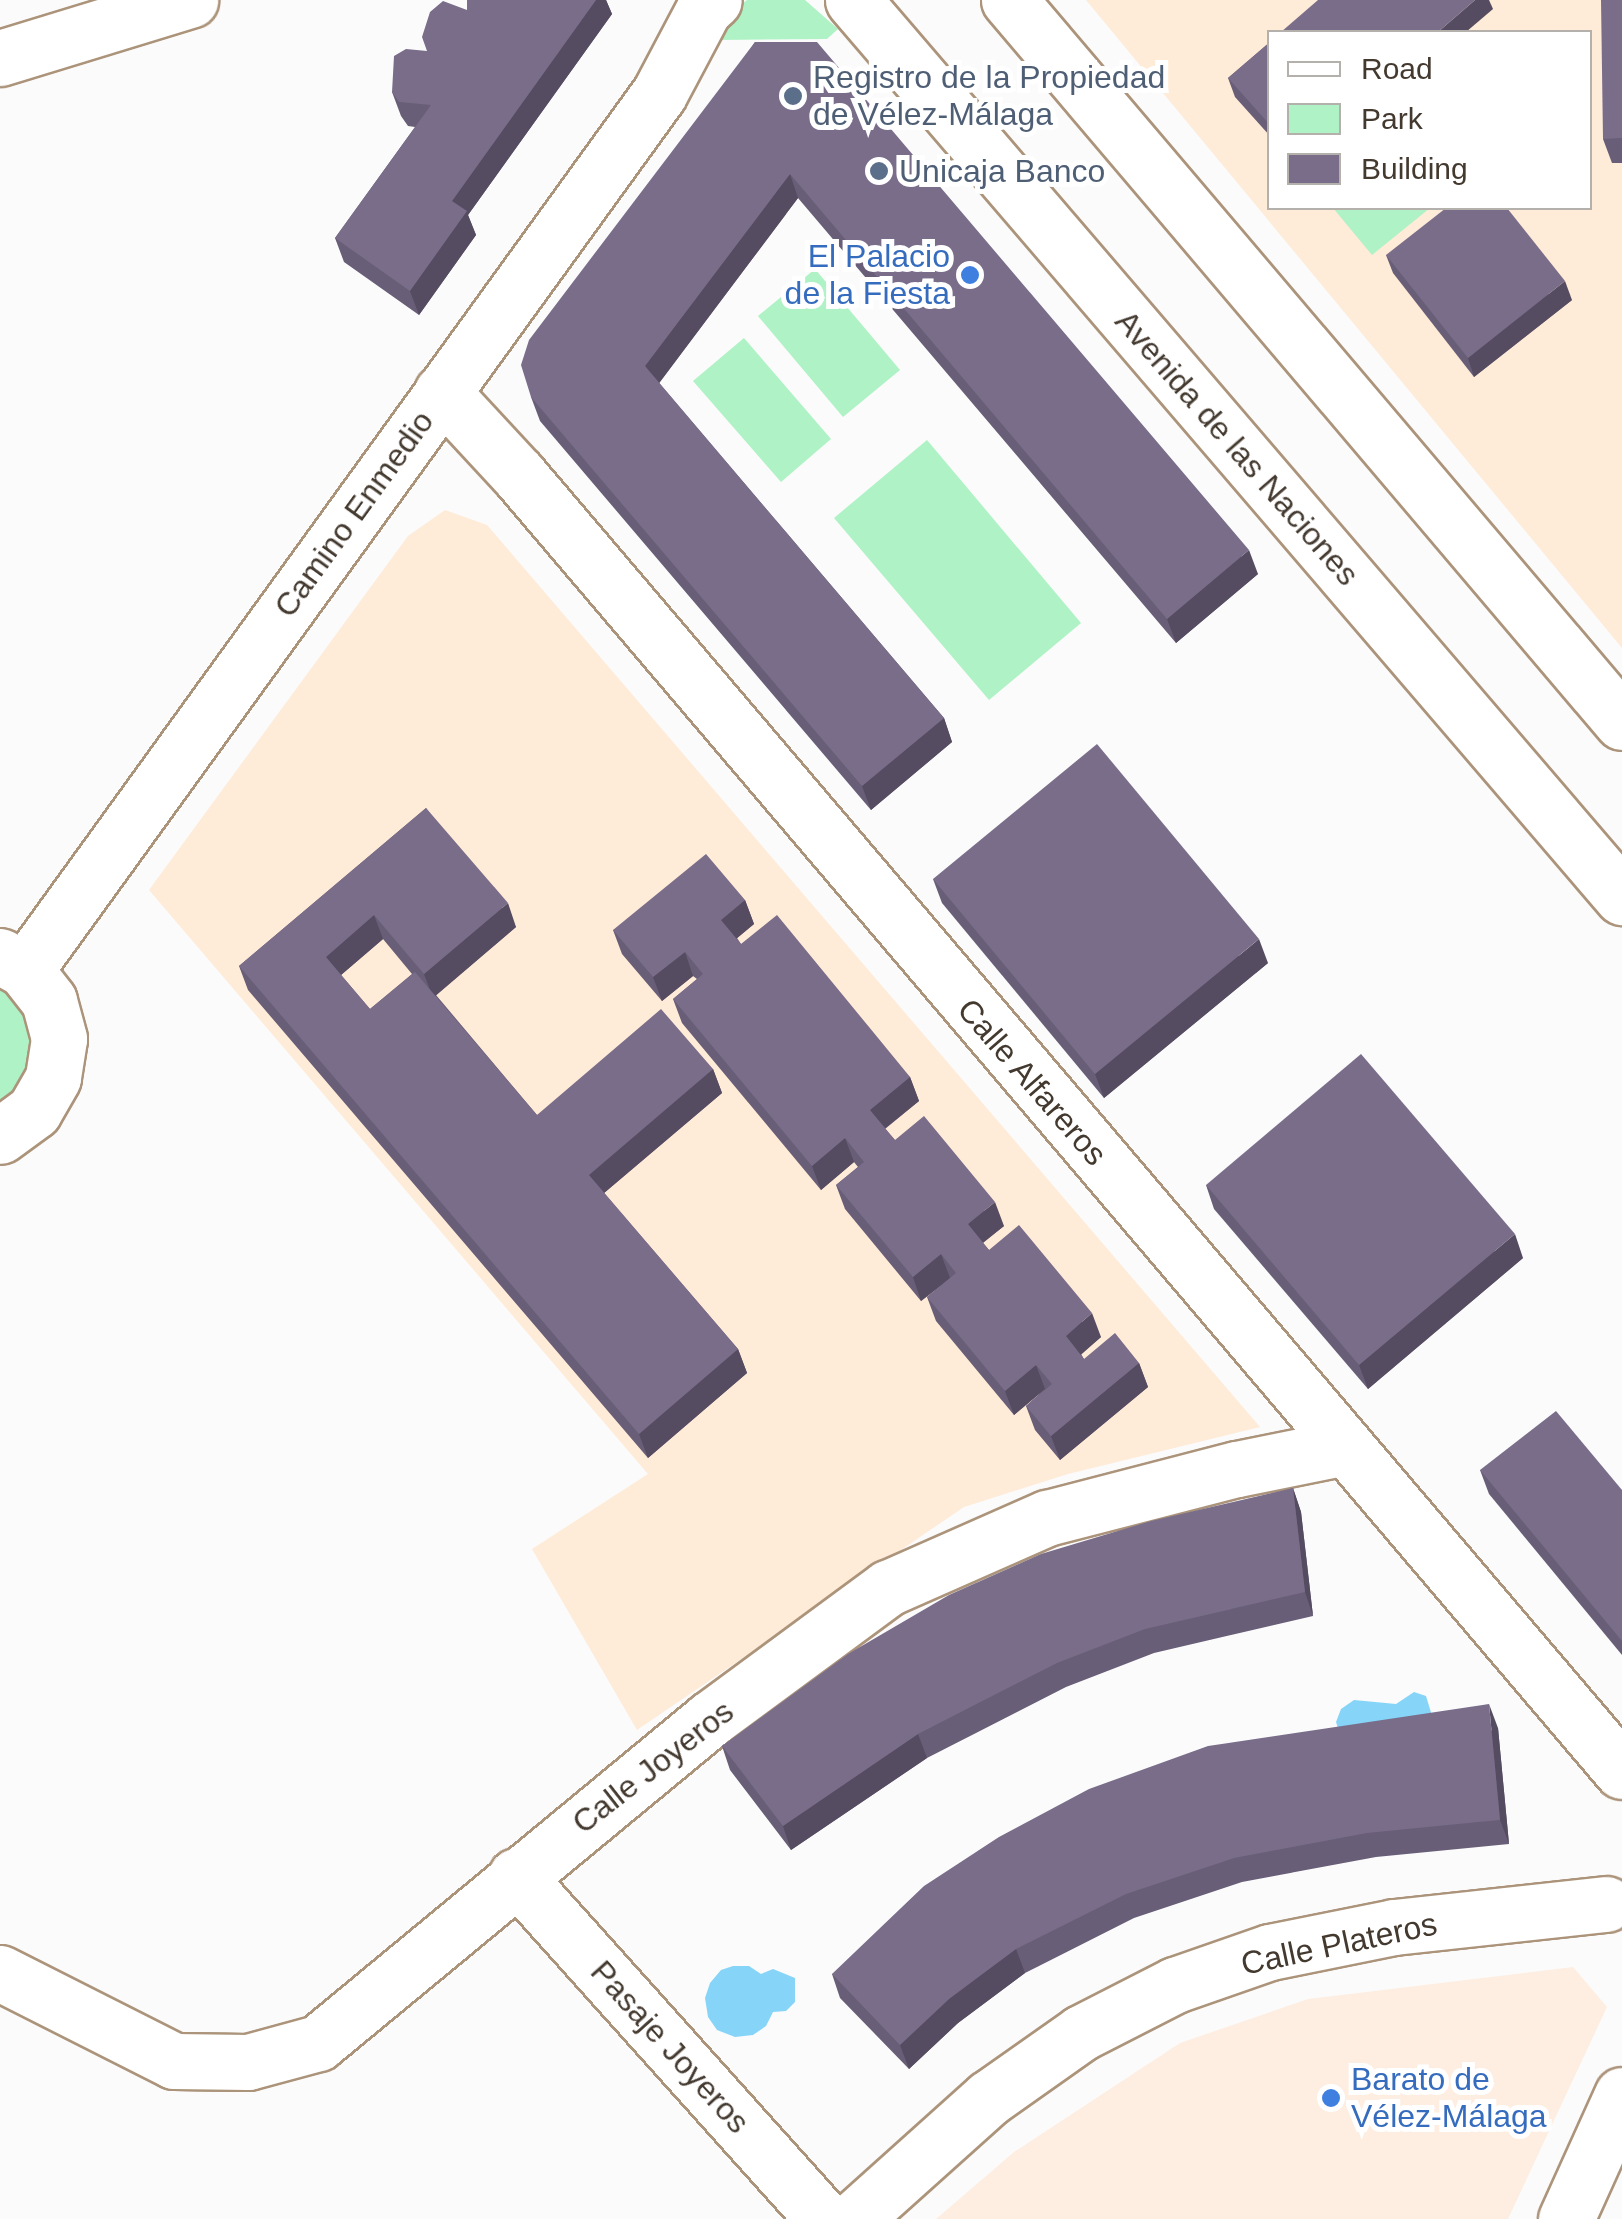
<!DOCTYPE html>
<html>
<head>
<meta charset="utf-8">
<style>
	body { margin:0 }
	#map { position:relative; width:1622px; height:2219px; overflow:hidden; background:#fbfbfb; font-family:Arial,sans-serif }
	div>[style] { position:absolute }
	.commercial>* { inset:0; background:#feeee1 }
	.built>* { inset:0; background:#feebd8 }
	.green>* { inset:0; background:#aef2c5 }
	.water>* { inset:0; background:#86d4f8 }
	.roads { filter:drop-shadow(2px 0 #ac947b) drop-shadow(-2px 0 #ac947b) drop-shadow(0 2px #ac947b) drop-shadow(0 -2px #ac947b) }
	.minor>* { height:55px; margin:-27.5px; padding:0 27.5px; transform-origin:27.5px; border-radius:27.5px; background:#fff }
	.wall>* { inset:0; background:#685e77 }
	.shaded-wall>* { inset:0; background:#554c61 }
	.building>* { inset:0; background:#796d8a }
	.dots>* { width:28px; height:28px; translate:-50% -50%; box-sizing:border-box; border:5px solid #fff; border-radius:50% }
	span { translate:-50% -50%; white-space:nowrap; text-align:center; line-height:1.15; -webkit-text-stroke:10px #fff; paint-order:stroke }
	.service-label { font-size:32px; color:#4e5e75 }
	.left { translate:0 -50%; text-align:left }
	.shop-label { font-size:32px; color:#366cbe }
	.right { translate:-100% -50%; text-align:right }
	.street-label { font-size:32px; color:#43392f }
	.legend { position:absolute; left:1267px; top:30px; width:325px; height:180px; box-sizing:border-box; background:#fff; border:2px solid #b4b0ac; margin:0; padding:12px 18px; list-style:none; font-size:30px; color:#43392f }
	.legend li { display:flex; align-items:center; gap:20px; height:50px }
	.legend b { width:50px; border:2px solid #b4b0ac }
</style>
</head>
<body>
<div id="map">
	<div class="commercial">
		<i style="clip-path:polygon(1573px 1967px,1607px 2007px,1508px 2219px,936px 2219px,1014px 2152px,1180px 2043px,1308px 1999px)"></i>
	</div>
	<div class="built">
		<i style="clip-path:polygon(evenodd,1086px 0,1622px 0,1622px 648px,1086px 0,1270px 32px,1590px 32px,1590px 208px,1270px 208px,1270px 32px)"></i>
		<i style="clip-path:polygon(445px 510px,487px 525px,1260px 1427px,1068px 1474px,964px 1507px,637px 1730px,532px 1549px,648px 1474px,149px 890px,408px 536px)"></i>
	</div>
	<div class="green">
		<i style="clip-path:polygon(747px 0,805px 0,838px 29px,827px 39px,717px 40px,729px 14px)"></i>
		<i style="clip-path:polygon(1333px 208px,1430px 208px,1372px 255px)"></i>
		<i style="clip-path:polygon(815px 269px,900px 370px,843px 417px,758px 316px)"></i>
		<i style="clip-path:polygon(744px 338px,831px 439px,781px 482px,693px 381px)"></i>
		<i style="clip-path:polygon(927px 440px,1081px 623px,989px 700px,834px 518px)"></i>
		<i style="clip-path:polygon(0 983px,24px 1002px,40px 1047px,0 1117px)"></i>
	</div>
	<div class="water">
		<i style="clip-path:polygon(1414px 1692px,1426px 1696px,1433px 1719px,1340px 1734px,1336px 1722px,1341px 1709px,1354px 1700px,1396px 1704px)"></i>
		<i style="clip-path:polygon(733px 1966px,749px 1966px,761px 1974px,773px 1969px,795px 1978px,795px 2002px,786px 2011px,773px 2012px,766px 2026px,753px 2035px,735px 2037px,717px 2030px,708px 2017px,705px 1998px,710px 1983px,721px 1970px)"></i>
	</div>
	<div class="roads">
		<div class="minor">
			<i style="left:853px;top:0;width:1182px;rotate:49.39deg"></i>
			<i style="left:1009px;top:0;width:947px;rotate:49.67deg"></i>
			<i style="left:0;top:58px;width:199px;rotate:-17deg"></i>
			<i style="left:442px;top:392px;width:112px;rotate:47.2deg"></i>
			<i style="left:518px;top:474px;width:1703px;rotate:49.6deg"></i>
			<i style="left:0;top:956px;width:29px;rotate:29deg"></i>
			<i style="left:25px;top:970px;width:39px;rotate:52deg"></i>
			<i style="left:49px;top:1001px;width:39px;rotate:75deg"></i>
			<i style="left:59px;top:1039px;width:39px;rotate:99deg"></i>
			<i style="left:53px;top:1078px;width:38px;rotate:120deg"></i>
			<i style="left:34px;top:1111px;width:42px;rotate:143.7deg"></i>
			<i style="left:25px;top:970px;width:1081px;rotate:-54.11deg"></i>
			<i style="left:659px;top:94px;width:96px;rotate:-62.1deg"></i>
			<i style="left:704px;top:9px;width:13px;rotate:-42deg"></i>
			<i style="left:516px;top:1876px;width:461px;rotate:48.1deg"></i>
			<i style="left:0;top:1973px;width:195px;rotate:26.8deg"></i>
			<i style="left:174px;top:2061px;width:74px;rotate:0.8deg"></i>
			<i style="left:248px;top:2062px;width:73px;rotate:-15.2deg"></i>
			<i style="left:318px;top:2043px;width:509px;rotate:-39.57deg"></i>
			<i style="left:710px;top:1719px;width:221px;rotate:-36.4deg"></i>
			<i style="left:888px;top:1588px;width:174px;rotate:-23.8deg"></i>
			<i style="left:1047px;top:1518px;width:196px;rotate:-14.5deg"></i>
			<i style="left:1237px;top:1469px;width:111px;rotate:-11.4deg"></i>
			<i style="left:854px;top:2219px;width:181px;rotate:-41.9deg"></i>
			<i style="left:989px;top:2098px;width:113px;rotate:-35.2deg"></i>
			<i style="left:1081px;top:2033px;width:106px;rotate:-27.1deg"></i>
			<i style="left:1175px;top:1985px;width:101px;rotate:-19.2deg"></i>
			<i style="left:1270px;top:1952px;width:126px;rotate:-11.4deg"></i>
			<i style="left:1394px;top:1927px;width:213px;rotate:-6.2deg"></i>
			<i style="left:1566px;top:2219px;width:136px;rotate:-65.7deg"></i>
		</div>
	</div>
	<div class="wall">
		<i style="clip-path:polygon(467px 0,606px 0,612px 14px,468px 215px,476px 235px,419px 315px,344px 262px,335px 238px,415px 127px,408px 126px,401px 116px,392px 92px,427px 51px,467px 10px)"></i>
		<i style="clip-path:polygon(1622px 0,1622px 163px,1612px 163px,1603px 139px)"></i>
		<i style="clip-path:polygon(755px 42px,1258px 574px,1176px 643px,798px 198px,659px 383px,944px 718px,952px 742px,871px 810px,540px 421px,531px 397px)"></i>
		<i style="clip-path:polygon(1270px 42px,1270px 136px,1235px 97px,1228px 78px)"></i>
		<i style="clip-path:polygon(1386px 255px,1572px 300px,1474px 377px,1393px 273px)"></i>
		<i style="clip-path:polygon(evenodd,426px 808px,516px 927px,436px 995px,537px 1115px,713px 1069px,722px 1093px,604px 1193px,738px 1349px,747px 1373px,648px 1458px,248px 990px,239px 966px,426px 808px,383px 939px,412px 974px,370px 1009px,341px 975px,383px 939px)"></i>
		<i style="clip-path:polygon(933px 879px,1268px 963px,1104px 1098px,942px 903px)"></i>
		<i style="clip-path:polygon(745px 900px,754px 924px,737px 938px,741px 944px,910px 1077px,919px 1101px,885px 1129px,895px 1140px,1004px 1226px,983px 1243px,989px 1250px,1101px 1337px,1081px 1354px,1084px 1359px,1139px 1363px,1148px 1387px,1060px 1460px,1035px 1430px,1026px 1406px,1045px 1389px,1014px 1415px,936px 1321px,927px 1297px,942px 1285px,921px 1301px,845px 1209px,836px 1185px,858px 1167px,854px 1162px,821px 1190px,682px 1023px,673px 999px,697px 979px,693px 976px,662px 1001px,622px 954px,613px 930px)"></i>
		<i style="clip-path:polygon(1206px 1185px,1523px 1258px,1368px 1389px,1214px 1209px)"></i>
		<i style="clip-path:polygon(1480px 1470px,1622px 1490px,1622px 1655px,1489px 1494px)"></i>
		<i style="clip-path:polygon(1293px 1488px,1301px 1512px,1313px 1616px,1154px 1653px,1066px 1687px,927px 1758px,791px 1850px,730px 1770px,722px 1746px)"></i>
		<i style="clip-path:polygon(1498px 1728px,1509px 1844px,1376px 1857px,1242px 1882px,1134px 1918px,1025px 1973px,958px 2023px,909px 2069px,840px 1998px,832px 1974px)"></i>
	</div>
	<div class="shaded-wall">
		<i style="clip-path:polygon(596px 0,606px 0,612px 14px,468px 215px,476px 235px,419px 315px,410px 291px,452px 201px)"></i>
		<i style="clip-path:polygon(1475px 0,1489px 0,1493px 9px,1466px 32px,1438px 32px)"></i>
		<i style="clip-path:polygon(790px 174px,798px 198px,654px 390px,645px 366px)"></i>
		<i style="clip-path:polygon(1565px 281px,1572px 300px,1474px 377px,1468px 358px)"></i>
		<i style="clip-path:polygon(1249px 550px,1258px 574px,1176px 643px,1167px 619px)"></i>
		<i style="clip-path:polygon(944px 718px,952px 742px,871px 810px,862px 786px)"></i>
		<i style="clip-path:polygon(745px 900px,754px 924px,730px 944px,721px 920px)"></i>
		<i style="clip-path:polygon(508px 903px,516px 927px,433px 998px,424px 974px)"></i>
		<i style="clip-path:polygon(374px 915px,383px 939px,334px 981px,326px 957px)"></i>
		<i style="clip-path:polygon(1259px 939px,1268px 963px,1104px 1098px,1095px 1074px)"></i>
		<i style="clip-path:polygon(685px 952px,693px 976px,662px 1001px,653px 977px)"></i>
		<i style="clip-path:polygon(713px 1069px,722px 1093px,597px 1199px,589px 1175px)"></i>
		<i style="clip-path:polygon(910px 1077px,919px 1101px,878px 1134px,870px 1110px)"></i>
		<i style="clip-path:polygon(845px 1138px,854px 1162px,821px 1190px,812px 1166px)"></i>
		<i style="clip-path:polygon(995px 1202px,1004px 1226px,976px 1248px,968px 1224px)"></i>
		<i style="clip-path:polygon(1515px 1234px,1523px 1258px,1368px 1389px,1359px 1365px)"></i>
		<i style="clip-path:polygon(941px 1254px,950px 1278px,921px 1301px,913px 1277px)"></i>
		<i style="clip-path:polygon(1092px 1313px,1101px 1337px,1075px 1360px,1066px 1336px)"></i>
		<i style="clip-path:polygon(738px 1349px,747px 1373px,648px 1458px,639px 1434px)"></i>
		<i style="clip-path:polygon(1139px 1363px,1148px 1387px,1060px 1460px,1051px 1436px)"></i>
		<i style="clip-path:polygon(1036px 1365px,1045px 1389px,1014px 1415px,1005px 1391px)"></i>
		<i style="clip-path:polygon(1293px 1488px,1301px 1512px,1313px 1616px,1305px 1592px)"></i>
		<i style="clip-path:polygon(1489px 1704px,1498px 1728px,1509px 1844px,1500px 1820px)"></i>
		<i style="clip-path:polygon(918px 1734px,927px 1758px,791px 1850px,783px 1826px)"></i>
		<i style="clip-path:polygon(1016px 1949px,1025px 1973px,958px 2023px,909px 2069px,900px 2045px,949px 1999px)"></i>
	</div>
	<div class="building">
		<i style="clip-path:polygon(467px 0,596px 0,452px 201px,467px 211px,410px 291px,335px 238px,431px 105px,399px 102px,392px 92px,394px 56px,406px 49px,427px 51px,422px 37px,430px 12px,443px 1px,467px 10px)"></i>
		<i style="clip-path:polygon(1318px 0,1475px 0,1438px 32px,1281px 32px)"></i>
		<i style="clip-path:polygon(1601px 0,1622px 0,1622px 138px,1603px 139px)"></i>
		<i style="clip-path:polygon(755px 42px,817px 42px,1249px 550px,1167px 619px,790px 174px,645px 366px,944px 718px,862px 786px,531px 397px,521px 365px,529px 340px)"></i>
		<i style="clip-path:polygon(1270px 42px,1270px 125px,1228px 78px)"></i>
		<i style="clip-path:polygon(1446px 208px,1507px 208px,1565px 281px,1468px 358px,1386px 255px)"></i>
		<i style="clip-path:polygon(1097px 744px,1259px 939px,1095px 1074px,933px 879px)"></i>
		<i style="clip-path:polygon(426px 808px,508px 903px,424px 974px,374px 915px,326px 957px,370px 1009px,415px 972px,537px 1115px,661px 1009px,713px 1069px,589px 1175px,738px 1349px,639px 1434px,239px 966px)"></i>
		<i style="clip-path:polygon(706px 854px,745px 900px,721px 920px,741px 944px,777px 915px,910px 1077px,870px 1110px,895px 1140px,924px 1116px,995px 1202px,968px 1224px,989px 1250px,1019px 1225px,1092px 1313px,1066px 1336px,1084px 1359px,1115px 1333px,1139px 1363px,1051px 1436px,1026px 1406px,1052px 1384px,1036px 1365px,1005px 1391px,927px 1297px,956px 1273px,941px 1254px,913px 1277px,836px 1185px,864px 1162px,845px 1138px,812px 1166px,673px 999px,703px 974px,685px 952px,653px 977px,613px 930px)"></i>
		<i style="clip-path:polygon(1361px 1054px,1515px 1234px,1359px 1365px,1206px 1185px)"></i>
		<i style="clip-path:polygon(1556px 1411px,1622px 1490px,1622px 1641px,1480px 1470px)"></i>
		<i style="clip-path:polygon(1293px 1488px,1305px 1592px,1145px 1629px,1057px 1663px,918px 1734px,783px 1826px,722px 1746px,848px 1654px,949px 1595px,1041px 1554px,1151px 1521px)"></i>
		<i style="clip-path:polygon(1489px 1704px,1500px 1820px,1367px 1833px,1234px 1858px,1126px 1894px,1016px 1949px,949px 1999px,900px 2045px,832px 1974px,924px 1886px,999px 1837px,1089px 1789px,1208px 1746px)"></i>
	</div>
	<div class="dots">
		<i style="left:793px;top:96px;background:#5c6f8a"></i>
		<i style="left:879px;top:171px;background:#5c6f8a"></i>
		<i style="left:970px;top:275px;background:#3f7fe0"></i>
		<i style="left:1331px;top:2098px;background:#3f7fe0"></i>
	</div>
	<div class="service-label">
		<span class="left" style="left:813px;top:96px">Registro de la Propiedad<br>de Vélez-Málaga</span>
		<span class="left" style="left:899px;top:171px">Unicaja Banco</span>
	</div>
	<div class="shop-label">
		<span class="right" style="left:950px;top:275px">El Palacio<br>de la Fiesta</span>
		<span class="left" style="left:1351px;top:2098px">Barato de<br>Vélez-Málaga</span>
	</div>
	<div class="street-label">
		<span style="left:1237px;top:448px;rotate:49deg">Avenida de las Naciones</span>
		<span style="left:354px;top:514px;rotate:-54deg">Camino Enmedio</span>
		<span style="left:1032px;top:1082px;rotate:49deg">Calle Alfareros</span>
		<span style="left:653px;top:1767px;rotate:-38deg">Calle Joyeros</span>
		<span style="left:1339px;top:1944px;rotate:-12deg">Calle Plateros</span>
		<span style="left:670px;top:2047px;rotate:48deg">Pasaje Joyeros</span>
	</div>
	<ul class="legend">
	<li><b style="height:12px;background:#fff"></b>Road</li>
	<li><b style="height:28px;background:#aef2c5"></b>Park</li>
	<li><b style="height:28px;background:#796d8a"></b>Building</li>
	</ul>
</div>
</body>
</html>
